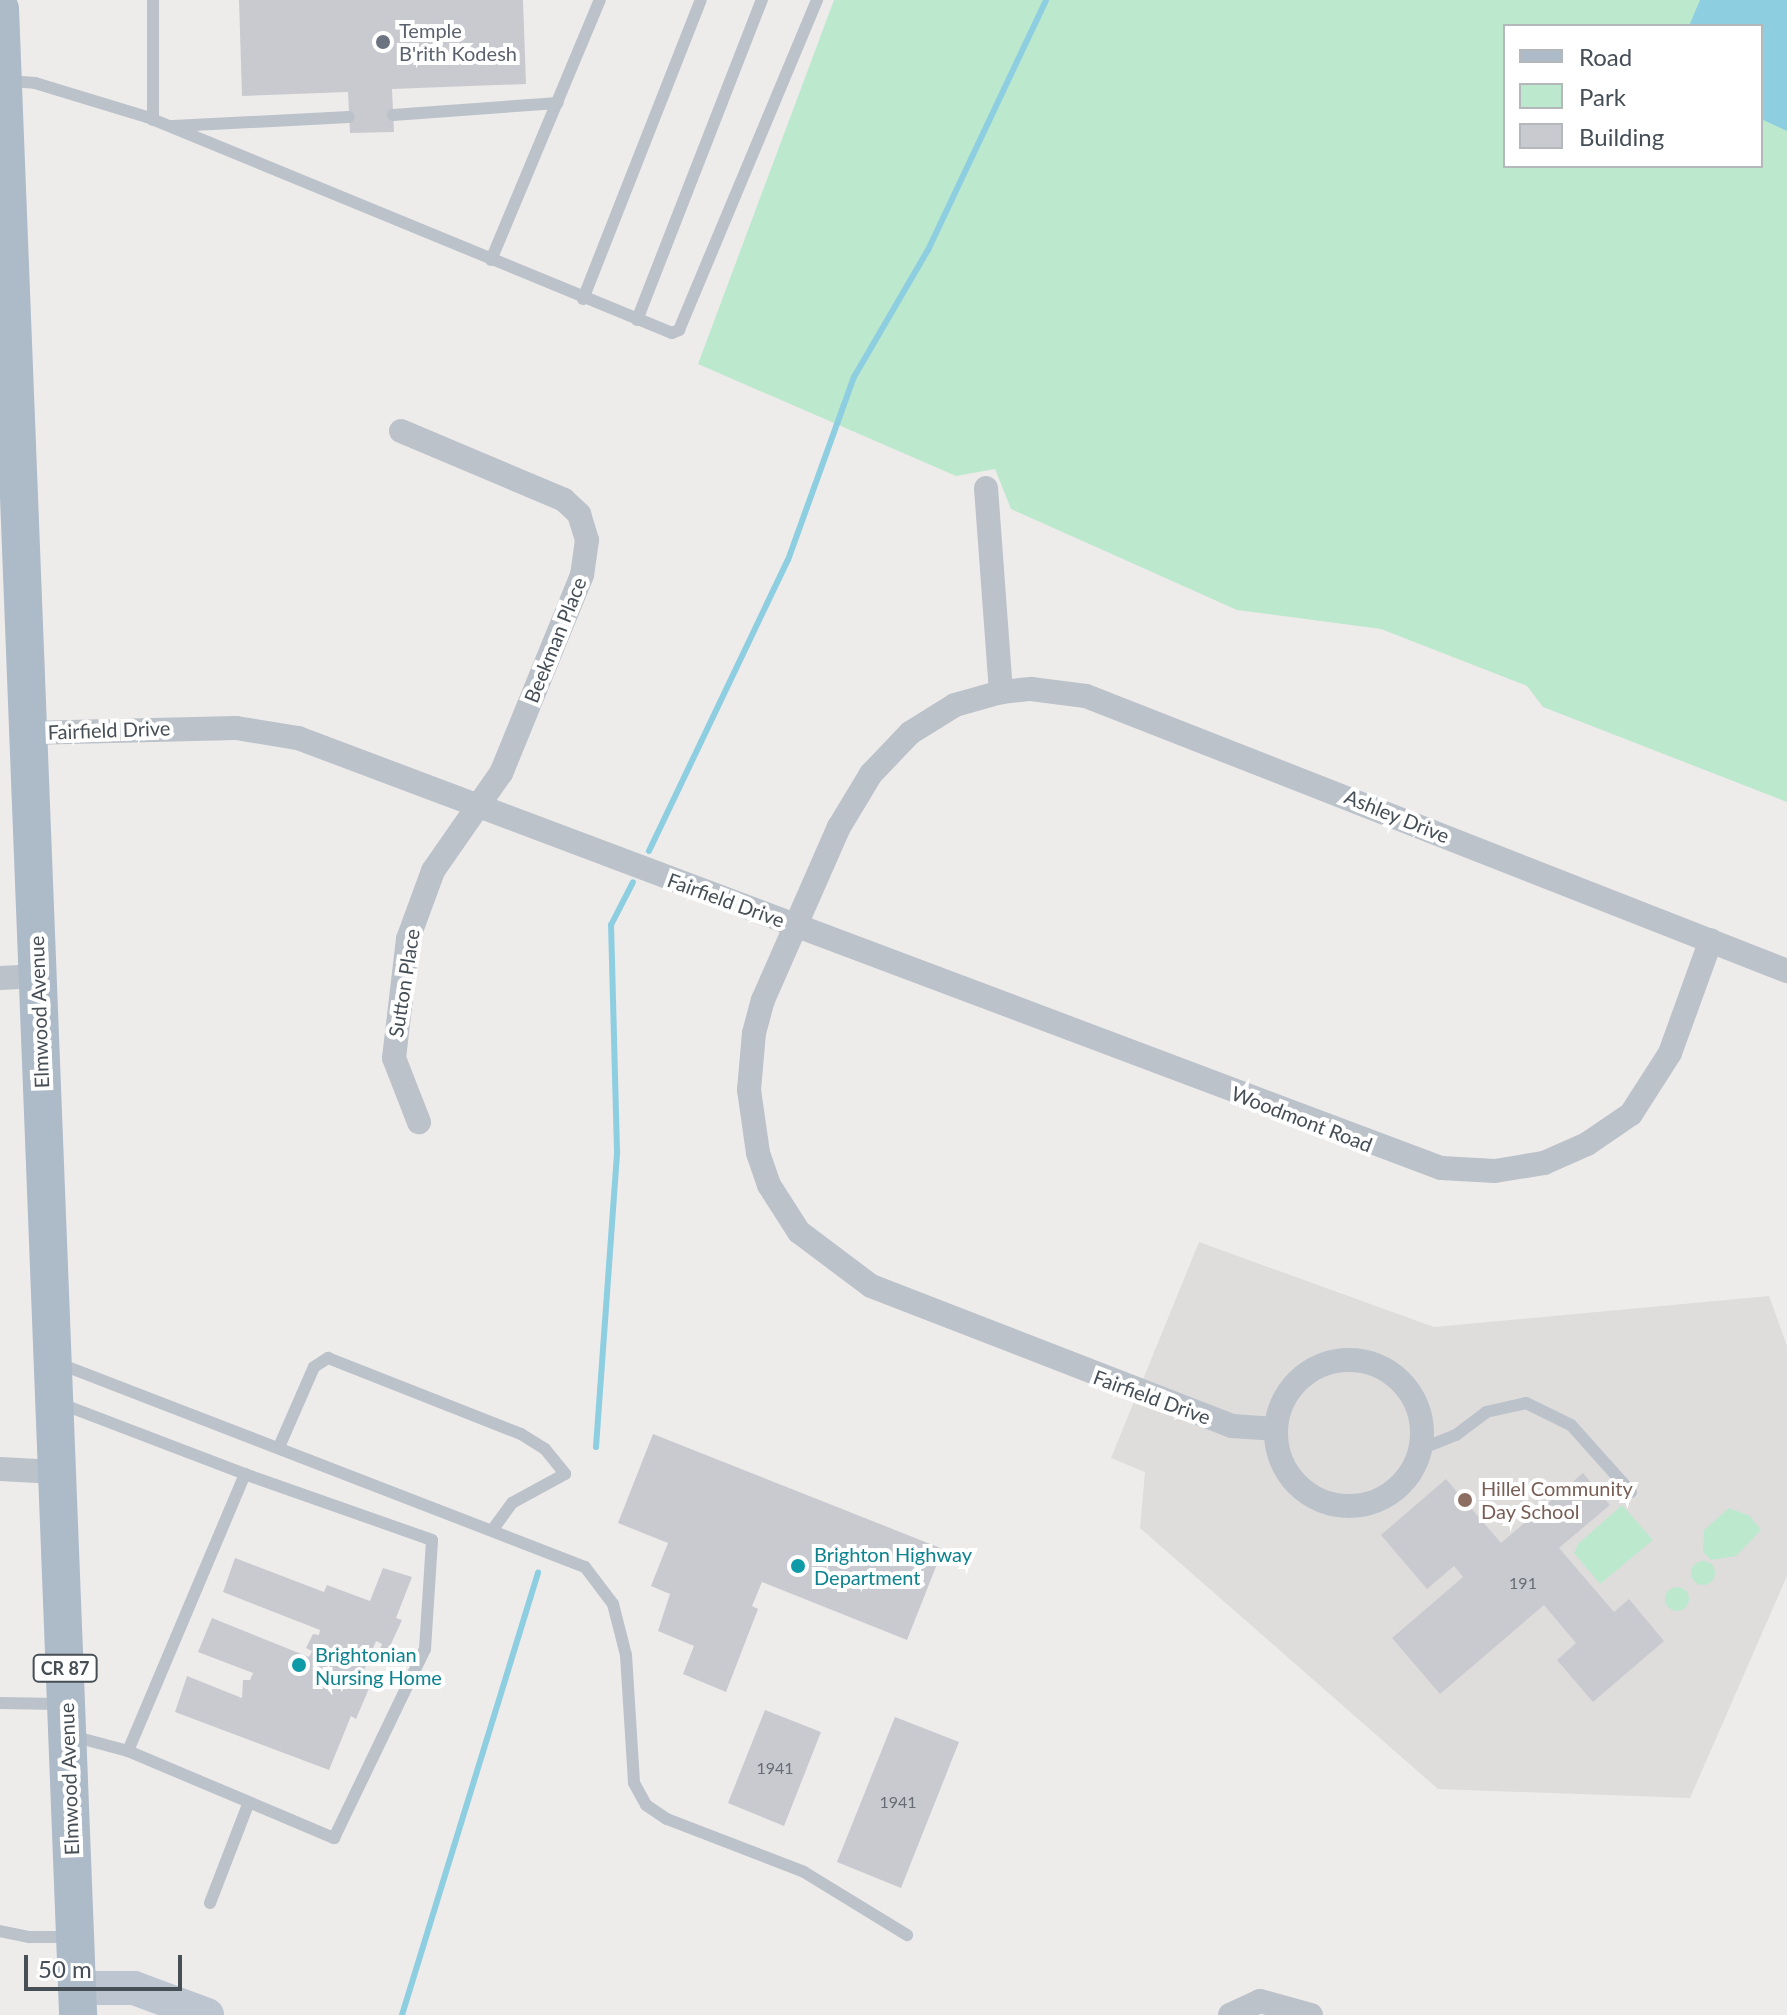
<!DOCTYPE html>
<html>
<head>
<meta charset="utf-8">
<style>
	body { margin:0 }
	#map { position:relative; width:1787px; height:2015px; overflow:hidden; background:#eeebeb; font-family:Lato,sans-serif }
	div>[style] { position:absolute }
	.education>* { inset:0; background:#dfdcdc }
	.green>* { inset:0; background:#bce8ce }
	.round { border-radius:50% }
	.water>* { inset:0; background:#8ecee1 }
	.stream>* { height:6px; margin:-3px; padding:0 3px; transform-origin:3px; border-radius:3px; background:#8ecee1 }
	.building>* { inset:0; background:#c9cad0 }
	.lane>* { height:12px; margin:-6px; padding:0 6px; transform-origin:6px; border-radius:6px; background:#bbc2c9 }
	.street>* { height:24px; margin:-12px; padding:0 12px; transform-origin:12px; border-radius:12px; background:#bbc2c9 }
	.street>.ring { margin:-12px; padding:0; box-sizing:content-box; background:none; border:24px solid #bbc2c9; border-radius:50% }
	.secondary>* { height:34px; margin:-17px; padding:0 17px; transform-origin:17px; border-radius:17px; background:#bdc6d0 }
	.primary>* { height:38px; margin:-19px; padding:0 19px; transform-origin:19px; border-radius:19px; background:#adbac8 }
	.dots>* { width:22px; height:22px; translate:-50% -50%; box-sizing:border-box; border:4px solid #fff; border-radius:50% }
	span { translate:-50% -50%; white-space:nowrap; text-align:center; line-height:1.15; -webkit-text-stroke:8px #fff; paint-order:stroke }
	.number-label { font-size:16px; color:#676d74 }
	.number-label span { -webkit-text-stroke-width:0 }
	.shield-label span { padding:2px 6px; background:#fff; border:2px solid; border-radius:6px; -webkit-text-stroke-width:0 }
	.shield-label { font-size:18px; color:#464e56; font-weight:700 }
	.worship-label { font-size:20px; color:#5b616d }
	.left { translate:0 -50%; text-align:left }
	.street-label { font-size:20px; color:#464e56 }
	.education-label { font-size:20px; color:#785e54 }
	.culture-label { font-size:20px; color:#0d838f }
	.legend { position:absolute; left:1503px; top:24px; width:260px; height:144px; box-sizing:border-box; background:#fff; border:2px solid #b5b8bb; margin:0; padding:10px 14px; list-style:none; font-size:24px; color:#464e56 }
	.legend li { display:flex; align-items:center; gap:16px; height:40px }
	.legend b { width:40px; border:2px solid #b5b8bb }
	.scale { position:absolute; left:24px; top:1955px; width:158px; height:36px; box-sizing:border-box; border:4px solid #464e56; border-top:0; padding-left:10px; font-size:24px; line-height:28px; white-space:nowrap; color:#464e56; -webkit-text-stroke:6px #fff; paint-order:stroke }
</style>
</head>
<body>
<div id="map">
	<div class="education">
		<i style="clip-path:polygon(1199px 1242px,1434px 1327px,1769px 1296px,1787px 1346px,1787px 1576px,1690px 1798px,1438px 1789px,1140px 1528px,1145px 1472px,1111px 1458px)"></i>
	</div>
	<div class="green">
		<i style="clip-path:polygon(evenodd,834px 0,1787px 0,1787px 802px,1543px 707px,1527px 686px,1381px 629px,1237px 610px,1011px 509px,995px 469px,956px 476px,698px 364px,834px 0,1505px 26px,1761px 26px,1761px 166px,1505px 166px,1505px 26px)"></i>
		<i style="clip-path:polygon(1622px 1505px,1653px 1540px,1600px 1584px,1574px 1553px,1578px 1544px)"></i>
		<i style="clip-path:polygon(1729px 1508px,1750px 1516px,1761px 1530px,1736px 1556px,1711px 1560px,1703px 1552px,1704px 1530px)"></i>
		<i class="round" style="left:1691px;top:1561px;width:24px;height:24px"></i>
		<i class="round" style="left:1665px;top:1587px;width:24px;height:24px"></i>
	</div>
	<div class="water">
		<i style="clip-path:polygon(1700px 0,1787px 0,1787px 131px,1761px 119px,1761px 26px,1689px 26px)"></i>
	</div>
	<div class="stream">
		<i style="left:649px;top:851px;width:322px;rotate:-64.5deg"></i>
		<i style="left:788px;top:560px;width:195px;rotate:-70.2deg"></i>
		<i style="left:854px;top:377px;width:147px;rotate:-59.8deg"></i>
		<i style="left:928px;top:250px;width:276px;rotate:-64.7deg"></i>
		<i style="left:596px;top:1447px;width:296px;rotate:-85.9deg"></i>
		<i style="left:617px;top:1152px;width:227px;rotate:-91.5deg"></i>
		<i style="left:611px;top:925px;width:48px;rotate:-62.9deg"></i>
		<i style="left:402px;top:2015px;width:463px;rotate:-72.9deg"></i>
	</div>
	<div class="building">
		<i style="clip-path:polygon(239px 0,523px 0,526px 84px,392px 89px,394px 132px,350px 133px,348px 92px,242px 96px)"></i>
		<i style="clip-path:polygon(653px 1434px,943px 1549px,907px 1640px,762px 1582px,752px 1606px,758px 1609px,726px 1692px,683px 1674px,694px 1646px,658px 1631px,670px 1594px,651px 1586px,668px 1543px,618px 1523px)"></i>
		<i style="clip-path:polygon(1583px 1473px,1610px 1505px,1559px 1548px,1614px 1612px,1629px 1599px,1664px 1641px,1593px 1702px,1557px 1660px,1576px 1643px,1544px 1605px,1440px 1694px,1392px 1638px,1463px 1577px,1454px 1566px,1427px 1589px,1381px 1535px,1446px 1479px,1501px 1543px)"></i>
		<i style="clip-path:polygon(235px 1558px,324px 1592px,327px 1585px,370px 1601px,383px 1568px,412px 1577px,396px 1618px,402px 1620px,385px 1657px,378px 1654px,382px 1644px,376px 1641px,359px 1683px,370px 1686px,356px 1719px,351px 1716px,329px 1770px,175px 1712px,187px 1676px,242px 1698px,243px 1680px,250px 1680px,253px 1673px,198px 1652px,212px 1618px,309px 1657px,312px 1651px,306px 1648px,313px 1634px,319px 1635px,320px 1630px,223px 1592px)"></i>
		<i style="clip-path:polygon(765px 1710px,821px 1732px,784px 1826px,728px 1803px)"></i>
		<i style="clip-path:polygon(895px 1717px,959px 1742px,901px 1888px,837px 1862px)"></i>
	</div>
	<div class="lane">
		<i style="left:153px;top:0;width:120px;rotate:90deg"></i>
		<i style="left:8px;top:81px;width:27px;rotate:4deg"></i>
		<i style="left:35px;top:83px;width:117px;rotate:16.9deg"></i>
		<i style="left:147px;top:117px;width:568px;rotate:22.36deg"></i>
		<i style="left:672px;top:333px;width:8px;rotate:-23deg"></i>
		<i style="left:679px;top:330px;width:358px;rotate:-67.3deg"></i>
		<i style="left:393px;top:115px;width:165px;rotate:-4.2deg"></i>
		<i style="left:173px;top:126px;width:176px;rotate:-2.9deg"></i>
		<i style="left:491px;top:260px;width:282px;rotate:-67.3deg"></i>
		<i style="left:583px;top:299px;width:321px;rotate:-68.5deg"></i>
		<i style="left:637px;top:320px;width:344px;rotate:-68.7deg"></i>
		<i style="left:60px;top:1364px;width:563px;rotate:21.14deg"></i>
		<i style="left:585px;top:1567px;width:46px;rotate:52.9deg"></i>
		<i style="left:613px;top:1604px;width:53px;rotate:75.7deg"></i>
		<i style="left:626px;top:1655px;width:128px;rotate:86.4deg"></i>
		<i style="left:634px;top:1783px;width:25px;rotate:61deg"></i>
		<i style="left:646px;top:1805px;width:25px;rotate:34deg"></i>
		<i style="left:667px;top:1819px;width:147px;rotate:21.1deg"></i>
		<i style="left:804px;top:1872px;width:121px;rotate:31.5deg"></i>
		<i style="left:59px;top:1403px;width:199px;rotate:20.9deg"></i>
		<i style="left:245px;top:1474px;width:301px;rotate:112.9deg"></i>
		<i style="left:128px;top:1751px;width:58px;rotate:-165deg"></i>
		<i style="left:279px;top:1447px;width:87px;rotate:-66.4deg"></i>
		<i style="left:314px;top:1367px;width:17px;rotate:-33deg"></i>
		<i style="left:328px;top:1358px;width:207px;rotate:21.5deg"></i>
		<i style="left:521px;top:1434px;width:28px;rotate:32deg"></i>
		<i style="left:545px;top:1449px;width:32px;rotate:51deg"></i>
		<i style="left:565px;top:1474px;width:60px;rotate:151.3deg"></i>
		<i style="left:512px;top:1503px;width:32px;rotate:126deg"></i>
		<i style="left:1421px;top:1449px;width:38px;rotate:-22deg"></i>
		<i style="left:1456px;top:1435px;width:38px;rotate:-37deg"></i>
		<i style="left:1486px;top:1412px;width:41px;rotate:-12.7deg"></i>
		<i style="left:1526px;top:1403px;width:50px;rotate:26.1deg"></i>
		<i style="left:1571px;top:1425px;width:90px;rotate:48.2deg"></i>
		<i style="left:0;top:1703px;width:60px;rotate:1deg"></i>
		<i style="left:128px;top:1751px;width:224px;rotate:22.9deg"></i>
		<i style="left:334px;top:1838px;width:210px;rotate:-64.3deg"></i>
		<i style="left:425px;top:1649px;width:109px;rotate:-86.3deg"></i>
		<i style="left:432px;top:1540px;width:198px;rotate:-160.6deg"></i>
		<i style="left:210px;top:1903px;width:108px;rotate:-68.9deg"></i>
		<i style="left:0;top:1931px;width:30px;rotate:12deg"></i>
		<i style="left:29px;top:1937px;width:43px"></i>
	</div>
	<div class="street">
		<i style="left:401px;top:431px;width:177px;rotate:22.9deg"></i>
		<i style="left:564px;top:500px;width:21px;rotate:43deg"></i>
		<i style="left:579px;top:514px;width:27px;rotate:73deg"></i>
		<i style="left:587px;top:540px;width:35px;rotate:98deg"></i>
		<i style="left:582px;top:575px;width:214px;rotate:112.2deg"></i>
		<i style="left:501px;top:773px;width:119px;rotate:124.8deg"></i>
		<i style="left:433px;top:871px;width:72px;rotate:110.2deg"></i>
		<i style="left:408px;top:939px;width:120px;rotate:96.7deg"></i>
		<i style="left:394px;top:1058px;width:69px;rotate:68.7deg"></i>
		<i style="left:986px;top:488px;width:205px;rotate:85.8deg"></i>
		<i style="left:28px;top:733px;width:208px;rotate:-1.4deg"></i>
		<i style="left:236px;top:728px;width:63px;rotate:9.2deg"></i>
		<i style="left:298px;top:738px;width:1221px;rotate:20.62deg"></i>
		<i style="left:1441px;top:1168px;width:54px;rotate:3.2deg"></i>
		<i style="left:1495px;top:1171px;width:50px;rotate:-9.3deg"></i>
		<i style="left:1544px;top:1163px;width:47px;rotate:-23.8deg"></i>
		<i style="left:1587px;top:1144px;width:53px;rotate:-34.3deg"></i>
		<i style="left:1631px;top:1114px;width:72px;rotate:-57.4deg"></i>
		<i style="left:1670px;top:1053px;width:120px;rotate:-70.1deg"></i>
		<i style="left:0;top:978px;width:38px;rotate:-3deg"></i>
		<i class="ring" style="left:1276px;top:1360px;width:122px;height:122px"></i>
		<i style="left:1276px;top:1429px;width:44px;rotate:-176.1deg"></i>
		<i style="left:1232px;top:1426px;width:387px;rotate:-158.8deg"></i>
		<i style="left:871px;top:1286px;width:90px;rotate:-143.1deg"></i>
		<i style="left:799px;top:1232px;width:56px;rotate:-122.6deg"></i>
		<i style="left:769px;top:1185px;width:34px;rotate:-109deg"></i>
		<i style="left:758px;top:1153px;width:64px;rotate:-98.1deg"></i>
		<i style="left:749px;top:1090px;width:57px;rotate:-85deg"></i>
		<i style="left:754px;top:1033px;width:34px;rotate:-75deg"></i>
		<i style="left:763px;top:1000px;width:189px;rotate:-66.3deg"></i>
		<i style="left:839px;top:827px;width:62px;rotate:-58.9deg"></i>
		<i style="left:871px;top:774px;width:57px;rotate:-46.4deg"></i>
		<i style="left:910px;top:733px;width:53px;rotate:-31.9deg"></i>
		<i style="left:955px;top:705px;width:48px;rotate:-15.8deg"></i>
		<i style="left:1001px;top:692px;width:30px;rotate:-6deg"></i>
		<i style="left:1031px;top:689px;width:55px;rotate:7.3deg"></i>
		<i style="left:1086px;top:696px;width:753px;rotate:21.42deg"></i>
		<i style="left:0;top:1469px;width:56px;rotate:3.1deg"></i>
		<i style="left:1230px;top:2015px;width:33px;rotate:-25deg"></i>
		<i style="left:1260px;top:2001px;width:53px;rotate:15.4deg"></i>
	</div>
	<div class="secondary">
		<i style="left:77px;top:1988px;width:57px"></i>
		<i style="left:134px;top:1988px;width:78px;rotate:20.3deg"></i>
	</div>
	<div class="primary">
		<i style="left:0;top:9px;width:2008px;rotate:87.77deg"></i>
	</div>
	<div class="dots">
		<i style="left:383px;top:42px;background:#6b7280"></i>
		<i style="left:1465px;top:1500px;background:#8d6e63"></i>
		<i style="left:798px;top:1566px;background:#0f9aa8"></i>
		<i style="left:299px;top:1665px;background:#0f9aa8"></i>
	</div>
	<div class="number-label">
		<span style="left:1523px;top:1583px">191</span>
		<span style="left:775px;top:1768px">1941</span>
		<span style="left:898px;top:1802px">1941</span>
	</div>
	<div class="shield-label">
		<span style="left:65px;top:1668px">CR 87</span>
	</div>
	<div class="worship-label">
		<span class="left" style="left:399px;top:42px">Temple<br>B'rith Kodesh</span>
	</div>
	<div class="street-label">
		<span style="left:555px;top:640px;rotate:-68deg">Beekman Place</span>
		<span style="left:109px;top:730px;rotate:-2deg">Fairfield Drive</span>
		<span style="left:1397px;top:816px;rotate:22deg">Ashley Drive</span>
		<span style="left:726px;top:900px;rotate:20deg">Fairfield Drive</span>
		<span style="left:404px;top:983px;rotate:-81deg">Sutton Place</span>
		<span style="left:39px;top:1012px;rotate:-92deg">Elmwood Avenue</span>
		<span style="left:1302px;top:1119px;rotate:21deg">Woodmont Road</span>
		<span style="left:1152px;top:1397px;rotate:20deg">Fairfield Drive</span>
		<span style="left:69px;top:1779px;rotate:-92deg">Elmwood Avenue</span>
	</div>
	<div class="education-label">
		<span class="left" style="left:1481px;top:1500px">Hillel Community<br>Day School</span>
	</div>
	<div class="culture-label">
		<span class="left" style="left:814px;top:1566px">Brighton Highway<br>Department</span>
		<span class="left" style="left:315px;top:1666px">Brightonian<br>Nursing Home</span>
	</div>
	<ul class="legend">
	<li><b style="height:10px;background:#adbac8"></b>Road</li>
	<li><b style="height:22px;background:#bce8ce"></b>Park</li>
	<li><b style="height:22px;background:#c9cad0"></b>Building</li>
	</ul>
	<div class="scale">50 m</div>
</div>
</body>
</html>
